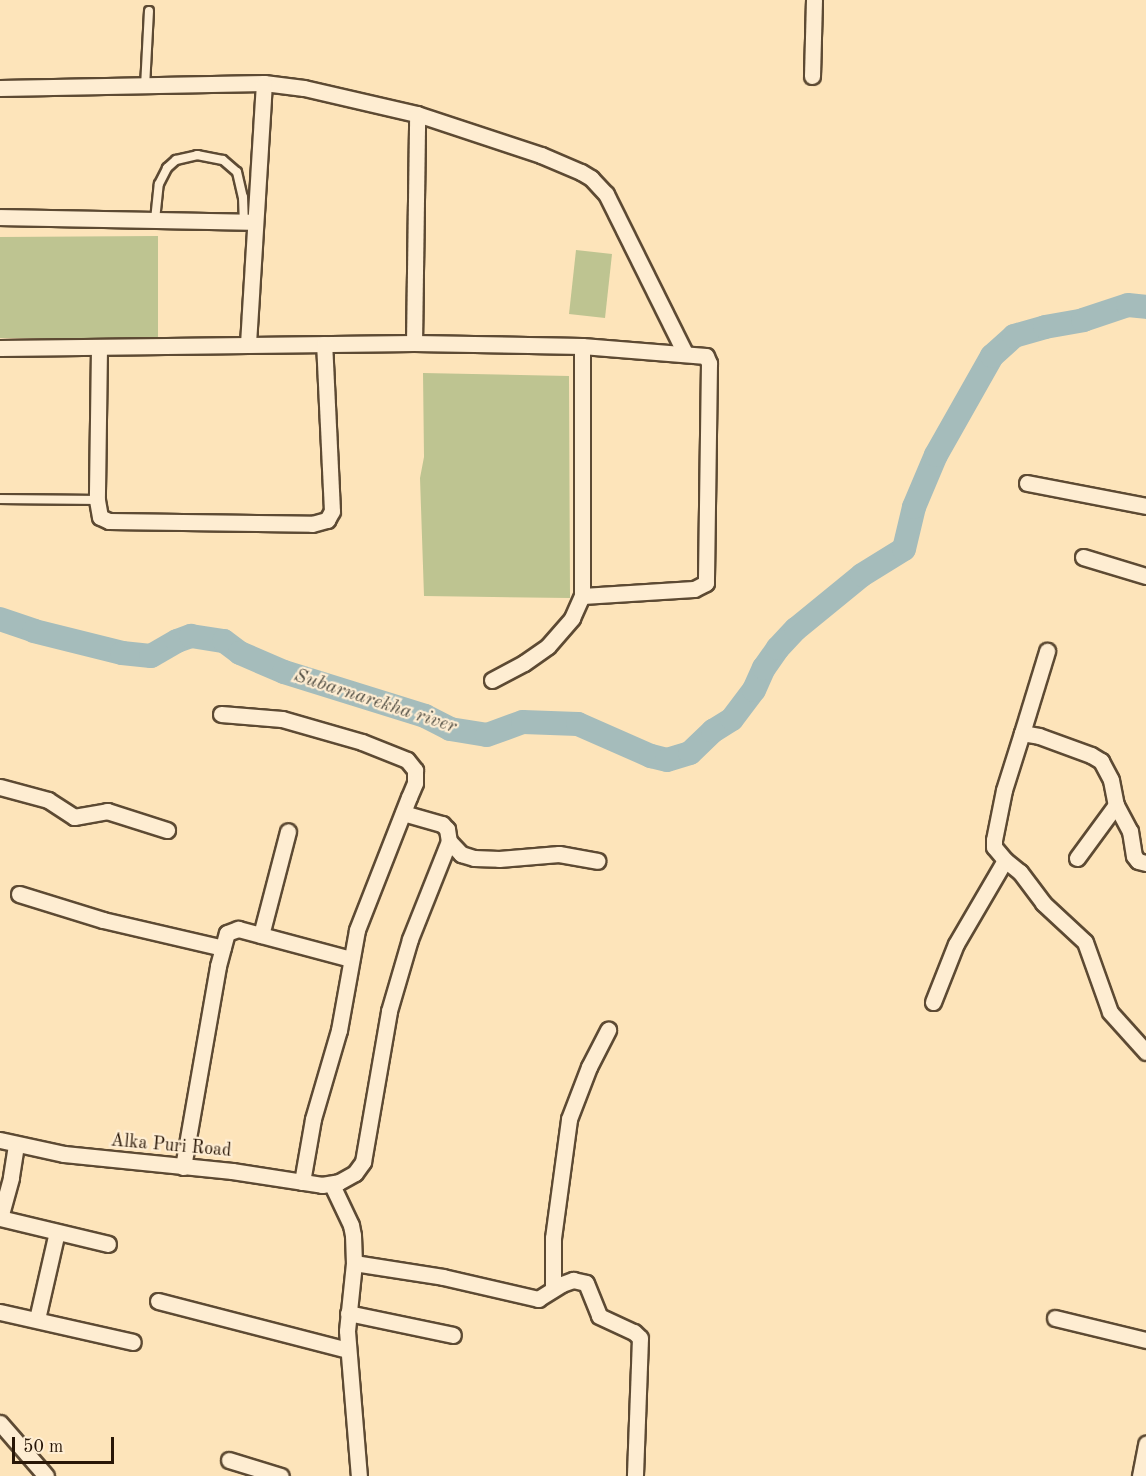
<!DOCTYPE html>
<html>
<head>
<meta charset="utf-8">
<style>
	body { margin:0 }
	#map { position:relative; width:1146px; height:1476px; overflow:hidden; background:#fde4ba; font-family:"Old Standard TT",serif }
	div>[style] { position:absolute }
	.green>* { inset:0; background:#bec491 }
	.river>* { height:24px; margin:-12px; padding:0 12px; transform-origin:12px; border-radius:12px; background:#a5bcbb }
	.roads { filter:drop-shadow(2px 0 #5d4a33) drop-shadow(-2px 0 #5d4a33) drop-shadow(0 2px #5d4a33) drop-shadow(0 -2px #5d4a33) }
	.service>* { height:8px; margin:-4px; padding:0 4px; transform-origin:4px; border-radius:4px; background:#feedd2 }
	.minor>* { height:15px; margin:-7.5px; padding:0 7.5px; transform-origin:7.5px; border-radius:7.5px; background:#feedd2 }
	span { translate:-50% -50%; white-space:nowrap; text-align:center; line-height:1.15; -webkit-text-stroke:4.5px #feedd2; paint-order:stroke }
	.street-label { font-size:18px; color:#281606 }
	.water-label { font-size:20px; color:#545045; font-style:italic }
	.scale { position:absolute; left:12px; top:1437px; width:102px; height:27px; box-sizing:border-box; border:3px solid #281606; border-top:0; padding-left:8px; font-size:18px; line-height:21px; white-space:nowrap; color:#281606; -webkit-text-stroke:4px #feedd2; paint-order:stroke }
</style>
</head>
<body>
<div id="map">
	<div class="green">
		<i style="clip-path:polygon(158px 236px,158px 338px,0 338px,0 237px)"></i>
		<i style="clip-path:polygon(576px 250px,612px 254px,605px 318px,569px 314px)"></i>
		<i style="clip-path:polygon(423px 373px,569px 376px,570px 598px,424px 596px,420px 478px,424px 457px)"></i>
	</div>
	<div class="river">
		<i style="left:0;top:619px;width:36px;rotate:19deg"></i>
		<i style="left:34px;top:631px;width:91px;rotate:14deg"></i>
		<i style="left:122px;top:653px;width:29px;rotate:6deg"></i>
		<i style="left:151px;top:656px;width:30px;rotate:-30deg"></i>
		<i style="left:177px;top:641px;width:15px;rotate:-20deg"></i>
		<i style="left:191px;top:636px;width:33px;rotate:9deg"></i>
		<i style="left:224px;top:641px;width:20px;rotate:37deg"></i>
		<i style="left:240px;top:653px;width:48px;rotate:23.4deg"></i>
		<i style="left:284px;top:672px;width:148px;rotate:17.3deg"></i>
		<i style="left:425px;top:716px;width:28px;rotate:27deg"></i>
		<i style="left:450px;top:729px;width:37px;rotate:9deg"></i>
		<i style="left:487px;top:735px;width:38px;rotate:-20deg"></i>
		<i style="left:523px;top:722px;width:55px;rotate:2.1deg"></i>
		<i style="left:578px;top:724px;width:80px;rotate:23.7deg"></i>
		<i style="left:651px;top:756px;width:16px;rotate:14deg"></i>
		<i style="left:667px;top:760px;width:24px;rotate:-17deg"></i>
		<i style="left:690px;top:753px;width:32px;rotate:-44deg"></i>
		<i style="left:713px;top:731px;width:22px;rotate:-32deg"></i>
		<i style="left:732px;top:719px;width:36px;rotate:-53deg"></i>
		<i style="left:754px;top:690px;width:24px;rotate:-66deg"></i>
		<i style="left:764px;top:668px;width:24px;rotate:-55deg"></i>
		<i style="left:778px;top:648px;width:26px;rotate:-47deg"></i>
		<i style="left:796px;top:629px;width:85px;rotate:-39.3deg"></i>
		<i style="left:862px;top:575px;width:49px;rotate:-31.8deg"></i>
		<i style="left:904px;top:549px;width:43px;rotate:-76.6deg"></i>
		<i style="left:914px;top:507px;width:56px;rotate:-67.1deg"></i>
		<i style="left:936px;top:455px;width:114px;rotate:-60.5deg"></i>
		<i style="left:992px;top:356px;width:30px;rotate:-42deg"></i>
		<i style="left:1014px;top:336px;width:32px;rotate:-16deg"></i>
		<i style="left:1045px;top:327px;width:39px;rotate:-10deg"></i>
		<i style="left:1083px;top:320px;width:47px;rotate:-18.4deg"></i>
		<i style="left:1128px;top:305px;width:18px;rotate:6deg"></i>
	</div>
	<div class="roads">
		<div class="service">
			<i style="left:145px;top:87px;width:76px;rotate:-87deg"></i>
			<i style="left:155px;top:220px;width:36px;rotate:-84deg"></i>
			<i style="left:159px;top:184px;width:18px;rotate:-63deg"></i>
			<i style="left:167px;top:168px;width:12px;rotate:-42deg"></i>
			<i style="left:176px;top:160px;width:22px;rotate:-13deg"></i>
			<i style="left:197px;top:155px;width:26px;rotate:11deg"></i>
			<i style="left:223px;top:160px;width:18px;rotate:41deg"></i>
			<i style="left:237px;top:172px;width:26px;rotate:77deg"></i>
			<i style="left:243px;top:197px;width:24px;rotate:88deg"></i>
			<i style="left:0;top:499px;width:97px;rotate:0.6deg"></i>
		</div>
		<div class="minor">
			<i style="left:812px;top:76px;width:76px;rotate:-88.5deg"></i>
			<i style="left:0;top:88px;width:264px;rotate:-1.1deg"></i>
			<i style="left:264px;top:83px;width:40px;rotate:7.1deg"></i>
			<i style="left:304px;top:88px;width:116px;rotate:13deg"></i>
			<i style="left:417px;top:114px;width:131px;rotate:18.3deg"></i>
			<i style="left:541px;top:155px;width:43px;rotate:23deg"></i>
			<i style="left:581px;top:172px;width:12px;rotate:31deg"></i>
			<i style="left:591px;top:178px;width:22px;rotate:47deg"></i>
			<i style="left:606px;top:194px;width:178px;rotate:63.6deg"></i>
			<i style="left:0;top:217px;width:254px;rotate:1.1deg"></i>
			<i style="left:414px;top:343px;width:229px;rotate:-89.2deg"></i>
			<i style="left:248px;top:344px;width:261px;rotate:-86.5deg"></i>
			<i style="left:0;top:348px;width:414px;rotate:-0.7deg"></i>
			<i style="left:414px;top:343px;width:168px;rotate:1deg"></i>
			<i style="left:582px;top:346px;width:124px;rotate:4.6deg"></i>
			<i style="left:706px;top:356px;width:8px;rotate:67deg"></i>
			<i style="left:709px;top:363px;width:220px;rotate:90.8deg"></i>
			<i style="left:706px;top:583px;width:13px;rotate:153deg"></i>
			<i style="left:694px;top:589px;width:112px;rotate:176.4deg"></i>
			<i style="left:99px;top:348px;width:152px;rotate:90.8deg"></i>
			<i style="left:97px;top:500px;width:17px;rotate:80deg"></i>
			<i style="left:100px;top:517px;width:10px;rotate:24deg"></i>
			<i style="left:109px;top:521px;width:203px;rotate:0.8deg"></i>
			<i style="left:312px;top:524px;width:16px;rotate:-15deg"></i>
			<i style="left:327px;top:520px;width:10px;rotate:-61deg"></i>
			<i style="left:332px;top:511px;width:167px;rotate:-92.7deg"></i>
			<i style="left:1027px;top:483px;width:121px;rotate:10.9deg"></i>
			<i style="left:1083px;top:557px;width:66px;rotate:16.8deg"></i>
			<i style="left:492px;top:680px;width:36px;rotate:-28deg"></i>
			<i style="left:524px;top:663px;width:29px;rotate:-35deg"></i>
			<i style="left:548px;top:646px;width:37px;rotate:-49deg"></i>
			<i style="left:572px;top:618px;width:24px;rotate:-66deg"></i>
			<i style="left:582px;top:596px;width:250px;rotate:-90deg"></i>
			<i style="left:221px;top:714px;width:61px;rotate:4.7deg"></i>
			<i style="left:282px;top:719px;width:83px;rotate:16deg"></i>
			<i style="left:362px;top:742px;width:48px;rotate:21.8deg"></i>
			<i style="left:407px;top:760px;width:13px;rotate:51deg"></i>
			<i style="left:415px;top:770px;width:13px;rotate:90deg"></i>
			<i style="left:415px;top:783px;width:15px;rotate:113deg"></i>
			<i style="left:409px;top:797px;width:143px;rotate:111.4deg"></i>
			<i style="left:357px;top:930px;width:102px;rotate:100.2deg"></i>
			<i style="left:339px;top:1030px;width:93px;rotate:106.3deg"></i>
			<i style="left:313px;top:1119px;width:64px;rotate:99.9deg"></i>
			<i style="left:1022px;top:733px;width:86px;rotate:-73deg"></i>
			<i style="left:0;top:787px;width:50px;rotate:15.2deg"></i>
			<i style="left:48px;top:800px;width:31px;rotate:33deg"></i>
			<i style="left:74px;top:817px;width:34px;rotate:-10deg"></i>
			<i style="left:107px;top:811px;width:63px;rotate:17.6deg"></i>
			<i style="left:403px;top:813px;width:41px;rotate:15.8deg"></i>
			<i style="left:442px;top:824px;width:7px;rotate:45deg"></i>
			<i style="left:447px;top:829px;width:12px;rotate:81deg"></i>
			<i style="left:449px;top:841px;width:18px;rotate:47deg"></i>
			<i style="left:461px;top:854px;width:14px;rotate:17deg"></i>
			<i style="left:474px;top:858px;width:25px;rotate:2deg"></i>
			<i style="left:499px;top:859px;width:60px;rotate:-4.8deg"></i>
			<i style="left:559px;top:854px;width:39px;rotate:10deg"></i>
			<i style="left:1077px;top:858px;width:66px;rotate:-53.7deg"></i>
			<i style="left:1005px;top:860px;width:19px;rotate:39deg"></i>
			<i style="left:1020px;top:872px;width:39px;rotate:53deg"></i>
			<i style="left:1043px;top:903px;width:57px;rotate:42.9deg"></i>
			<i style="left:1085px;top:942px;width:74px;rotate:70.3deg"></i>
			<i style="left:1110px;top:1012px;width:54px;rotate:48deg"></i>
			<i style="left:19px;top:894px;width:88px;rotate:17.2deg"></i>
			<i style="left:103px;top:920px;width:123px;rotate:13.1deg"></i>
			<i style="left:261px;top:935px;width:107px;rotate:-75.4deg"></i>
			<i style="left:933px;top:1002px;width:62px;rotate:-68.4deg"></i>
			<i style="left:956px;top:944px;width:97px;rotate:-59.7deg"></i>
			<i style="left:1005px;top:860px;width:17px;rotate:-130deg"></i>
			<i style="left:994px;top:847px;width:7px;rotate:-90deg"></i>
			<i style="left:994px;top:840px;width:51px;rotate:-78.7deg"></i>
			<i style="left:1004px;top:790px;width:60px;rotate:-72.5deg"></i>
			<i style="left:1022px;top:733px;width:17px;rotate:10deg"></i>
			<i style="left:1039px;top:736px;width:55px;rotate:20.1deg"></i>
			<i style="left:1091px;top:755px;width:12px;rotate:31deg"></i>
			<i style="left:1101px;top:761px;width:21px;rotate:62deg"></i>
			<i style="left:1111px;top:780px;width:25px;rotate:79deg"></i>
			<i style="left:1116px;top:805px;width:30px;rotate:62deg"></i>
			<i style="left:1130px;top:831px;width:25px;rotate:81deg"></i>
			<i style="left:1134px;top:856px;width:6px;rotate:51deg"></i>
			<i style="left:1138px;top:861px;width:8px;rotate:14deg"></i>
			<i style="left:0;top:1140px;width:66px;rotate:12.3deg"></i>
			<i style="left:64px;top:1154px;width:169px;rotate:5.8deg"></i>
			<i style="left:232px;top:1171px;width:91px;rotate:8.8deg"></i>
			<i style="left:322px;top:1185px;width:17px;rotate:-10deg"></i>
			<i style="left:339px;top:1182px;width:18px;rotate:-29deg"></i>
			<i style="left:355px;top:1173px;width:14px;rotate:-54deg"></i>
			<i style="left:363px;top:1162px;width:153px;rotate:-80.2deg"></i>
			<i style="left:389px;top:1011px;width:75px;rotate:-73.7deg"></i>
			<i style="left:410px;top:939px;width:105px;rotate:-68.3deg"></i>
			<i style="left:16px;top:1145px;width:33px;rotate:99deg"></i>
			<i style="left:11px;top:1178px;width:41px;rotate:105.4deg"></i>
			<i style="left:0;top:1218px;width:111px;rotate:13.5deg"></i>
			<i style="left:183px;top:1167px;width:204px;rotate:-80.1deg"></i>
			<i style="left:218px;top:966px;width:34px;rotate:-75deg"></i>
			<i style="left:227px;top:933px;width:12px;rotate:-20deg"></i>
			<i style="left:238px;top:929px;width:117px;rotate:14.9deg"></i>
			<i style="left:332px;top:1185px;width:44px;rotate:64.6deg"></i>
			<i style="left:351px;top:1225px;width:10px;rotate:79deg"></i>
			<i style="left:353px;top:1235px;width:28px;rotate:88deg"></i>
			<i style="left:354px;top:1263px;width:68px;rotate:95.9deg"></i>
			<i style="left:347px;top:1331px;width:145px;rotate:85.3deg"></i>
			<i style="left:354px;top:1263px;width:90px;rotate:8.9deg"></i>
			<i style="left:443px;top:1277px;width:98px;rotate:13deg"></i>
			<i style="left:538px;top:1299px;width:28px;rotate:-32deg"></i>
			<i style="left:562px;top:1284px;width:12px;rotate:-20deg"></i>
			<i style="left:573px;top:1280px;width:13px;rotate:13deg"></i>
			<i style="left:586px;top:1283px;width:35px;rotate:68deg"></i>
			<i style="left:599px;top:1316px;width:38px;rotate:25deg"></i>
			<i style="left:634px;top:1332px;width:8px;rotate:45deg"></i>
			<i style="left:640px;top:1338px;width:138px;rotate:92.1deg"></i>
			<i style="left:553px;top:1289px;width:51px;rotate:-90deg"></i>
			<i style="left:553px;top:1238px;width:120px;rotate:-82.3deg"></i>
			<i style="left:569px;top:1119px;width:56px;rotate:-69deg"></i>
			<i style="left:589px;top:1067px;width:42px;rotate:-62.8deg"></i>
			<i style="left:158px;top:1301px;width:196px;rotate:14.5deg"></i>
			<i style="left:0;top:1312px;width:136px;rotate:12.7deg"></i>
			<i style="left:348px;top:1313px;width:107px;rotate:11.8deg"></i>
			<i style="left:1055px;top:1318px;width:94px;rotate:13.6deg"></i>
			<i style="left:37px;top:1319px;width:89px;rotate:-77.1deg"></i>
			<i style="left:0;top:1423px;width:70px;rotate:49deg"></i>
			<i style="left:229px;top:1460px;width:54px;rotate:17.1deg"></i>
			<i style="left:1140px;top:1476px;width:33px;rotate:-79deg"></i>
		</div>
	</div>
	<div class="street-label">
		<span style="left:171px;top:1146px;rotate:5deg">Alka Puri Road</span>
	</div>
	<div class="water-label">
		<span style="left:375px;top:702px;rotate:18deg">Subarnarekha river</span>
	</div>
	<div class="scale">50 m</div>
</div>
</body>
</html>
